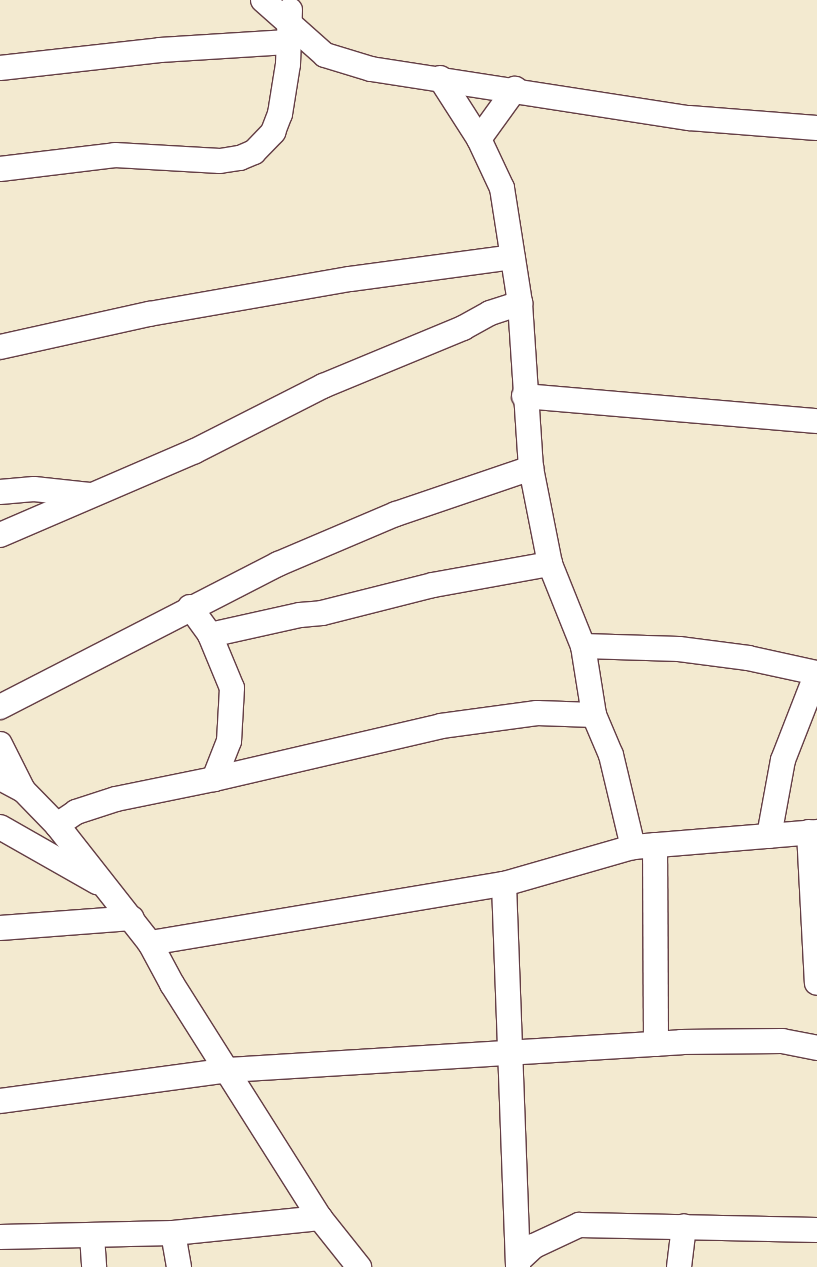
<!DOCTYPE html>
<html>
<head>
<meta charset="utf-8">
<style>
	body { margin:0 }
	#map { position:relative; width:817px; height:1267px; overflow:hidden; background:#f3ead0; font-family:Caveat,sans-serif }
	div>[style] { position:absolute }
	.roads { filter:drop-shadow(1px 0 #633d44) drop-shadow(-1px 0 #633d44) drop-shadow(0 1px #633d44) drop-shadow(0 -1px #633d44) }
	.street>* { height:24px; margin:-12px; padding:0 12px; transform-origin:12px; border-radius:12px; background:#fff }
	span { translate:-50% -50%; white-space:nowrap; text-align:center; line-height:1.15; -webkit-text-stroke:5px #fcf5e5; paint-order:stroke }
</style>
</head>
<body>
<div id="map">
	<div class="roads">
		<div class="street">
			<i style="left:263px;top:0;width:83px;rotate:41.6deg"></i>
			<i style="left:325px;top:55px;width:48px;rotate:16.9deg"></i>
			<i style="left:371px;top:69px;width:322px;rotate:8.8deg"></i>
			<i style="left:689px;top:118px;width:128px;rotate:4.5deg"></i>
			<i style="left:0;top:68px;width:161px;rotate:-6.4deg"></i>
			<i style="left:160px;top:50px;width:128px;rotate:-3.6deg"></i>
			<i style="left:440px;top:78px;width:72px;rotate:57.4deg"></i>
			<i style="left:479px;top:139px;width:54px;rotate:64.9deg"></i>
			<i style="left:502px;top:188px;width:116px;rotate:81.1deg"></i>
			<i style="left:520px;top:303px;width:165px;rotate:86.2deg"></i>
			<i style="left:531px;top:468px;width:98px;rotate:78.8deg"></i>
			<i style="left:550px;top:564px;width:88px;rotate:68.1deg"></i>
			<i style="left:583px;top:646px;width:70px;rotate:80.9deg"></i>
			<i style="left:594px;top:715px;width:43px;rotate:67deg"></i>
			<i style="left:611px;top:755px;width:95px;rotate:76.6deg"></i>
			<i style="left:479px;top:139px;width:62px;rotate:-54.2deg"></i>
			<i style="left:0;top:169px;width:116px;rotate:-6.9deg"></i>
			<i style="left:115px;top:155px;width:105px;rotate:3.3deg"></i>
			<i style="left:220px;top:161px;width:20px;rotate:-9deg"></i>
			<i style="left:240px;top:158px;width:15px;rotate:-23deg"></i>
			<i style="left:254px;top:152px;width:28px;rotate:-46deg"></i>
			<i style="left:273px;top:132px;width:19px;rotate:-69deg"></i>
			<i style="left:280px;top:114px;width:51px;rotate:-80.9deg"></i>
			<i style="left:288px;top:64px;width:54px;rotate:-87.9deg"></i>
			<i style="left:0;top:347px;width:153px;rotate:-12.5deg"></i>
			<i style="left:149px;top:314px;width:204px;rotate:-9.9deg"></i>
			<i style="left:350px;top:279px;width:164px;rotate:-7.7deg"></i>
			<i style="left:524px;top:396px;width:294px;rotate:4.9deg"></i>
			<i style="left:0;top:492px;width:34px;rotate:-5deg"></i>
			<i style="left:34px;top:489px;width:56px;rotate:6.1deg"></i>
			<i style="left:0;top:535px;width:212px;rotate:-23.3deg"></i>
			<i style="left:195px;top:451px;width:144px;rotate:-26.9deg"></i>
			<i style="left:323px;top:386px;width:152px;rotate:-22.5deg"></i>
			<i style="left:463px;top:328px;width:31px;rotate:-29deg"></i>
			<i style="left:490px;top:313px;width:32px;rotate:-18deg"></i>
			<i style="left:190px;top:607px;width:34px;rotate:54deg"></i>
			<i style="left:210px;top:635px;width:92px;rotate:-12.5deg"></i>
			<i style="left:300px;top:615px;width:22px;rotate:-5deg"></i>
			<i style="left:322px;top:613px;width:114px;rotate:-14.2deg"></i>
			<i style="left:433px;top:585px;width:119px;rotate:-10.2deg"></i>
			<i style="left:210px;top:635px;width:57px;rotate:67.5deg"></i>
			<i style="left:232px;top:688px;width:53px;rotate:93.2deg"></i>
			<i style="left:229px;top:741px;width:41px;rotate:111.5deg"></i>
			<i style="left:583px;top:646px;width:96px;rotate:1.8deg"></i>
			<i style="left:679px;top:649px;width:70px;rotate:7.4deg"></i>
			<i style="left:748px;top:658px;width:71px;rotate:12.3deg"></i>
			<i style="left:0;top:707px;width:313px;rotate:-27.2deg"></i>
			<i style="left:278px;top:564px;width:128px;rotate:-23deg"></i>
			<i style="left:396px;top:514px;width:143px;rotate:-18.8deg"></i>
			<i style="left:0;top:744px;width:51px;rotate:63.4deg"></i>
			<i style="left:0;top:778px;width:26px;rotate:28deg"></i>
			<i style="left:23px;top:790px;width:49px;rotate:45.8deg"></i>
			<i style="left:57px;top:825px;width:150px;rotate:51.8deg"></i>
			<i style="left:150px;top:943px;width:47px;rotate:61.8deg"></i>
			<i style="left:172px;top:984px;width:277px;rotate:57.7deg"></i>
			<i style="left:57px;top:825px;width:23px;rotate:-34deg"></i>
			<i style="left:76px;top:812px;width:42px;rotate:-18deg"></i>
			<i style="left:116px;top:799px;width:100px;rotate:-11.5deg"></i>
			<i style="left:214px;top:779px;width:233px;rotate:-13.1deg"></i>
			<i style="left:441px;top:726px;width:97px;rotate:-7.7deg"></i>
			<i style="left:537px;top:713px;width:57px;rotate:2deg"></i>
			<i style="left:0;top:827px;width:112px;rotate:29.6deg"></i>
			<i style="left:809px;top:832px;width:151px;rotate:87deg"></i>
			<i style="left:769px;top:836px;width:77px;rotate:-79.6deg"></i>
			<i style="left:783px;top:760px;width:93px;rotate:-68.7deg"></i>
			<i style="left:655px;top:845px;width:199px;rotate:89.7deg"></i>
			<i style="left:504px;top:884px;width:383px;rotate:87.9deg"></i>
			<i style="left:0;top:928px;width:132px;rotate:-4.3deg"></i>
			<i style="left:150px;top:943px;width:359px;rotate:-9.5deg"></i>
			<i style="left:504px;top:884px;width:134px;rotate:-16deg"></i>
			<i style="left:633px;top:847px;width:185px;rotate:-4.7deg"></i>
			<i style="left:0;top:1101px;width:230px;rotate:-7.7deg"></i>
			<i style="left:228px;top:1070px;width:454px;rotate:-3.5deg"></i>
			<i style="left:681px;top:1042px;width:101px;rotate:-0.6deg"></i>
			<i style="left:782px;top:1041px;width:36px;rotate:11deg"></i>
			<i style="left:173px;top:1233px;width:35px;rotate:80deg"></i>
			<i style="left:92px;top:1236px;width:31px;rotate:86deg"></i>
			<i style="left:0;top:1237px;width:173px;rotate:-1.3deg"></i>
			<i style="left:173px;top:1233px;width:148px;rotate:-5.8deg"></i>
			<i style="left:320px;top:1218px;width:63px;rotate:51.5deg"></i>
			<i style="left:519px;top:1260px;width:21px;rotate:-43deg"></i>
			<i style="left:534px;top:1246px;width:50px;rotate:-25deg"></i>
			<i style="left:579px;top:1225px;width:238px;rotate:1.2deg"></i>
			<i style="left:679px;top:1267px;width:41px;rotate:-83deg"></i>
		</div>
	</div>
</div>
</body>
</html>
